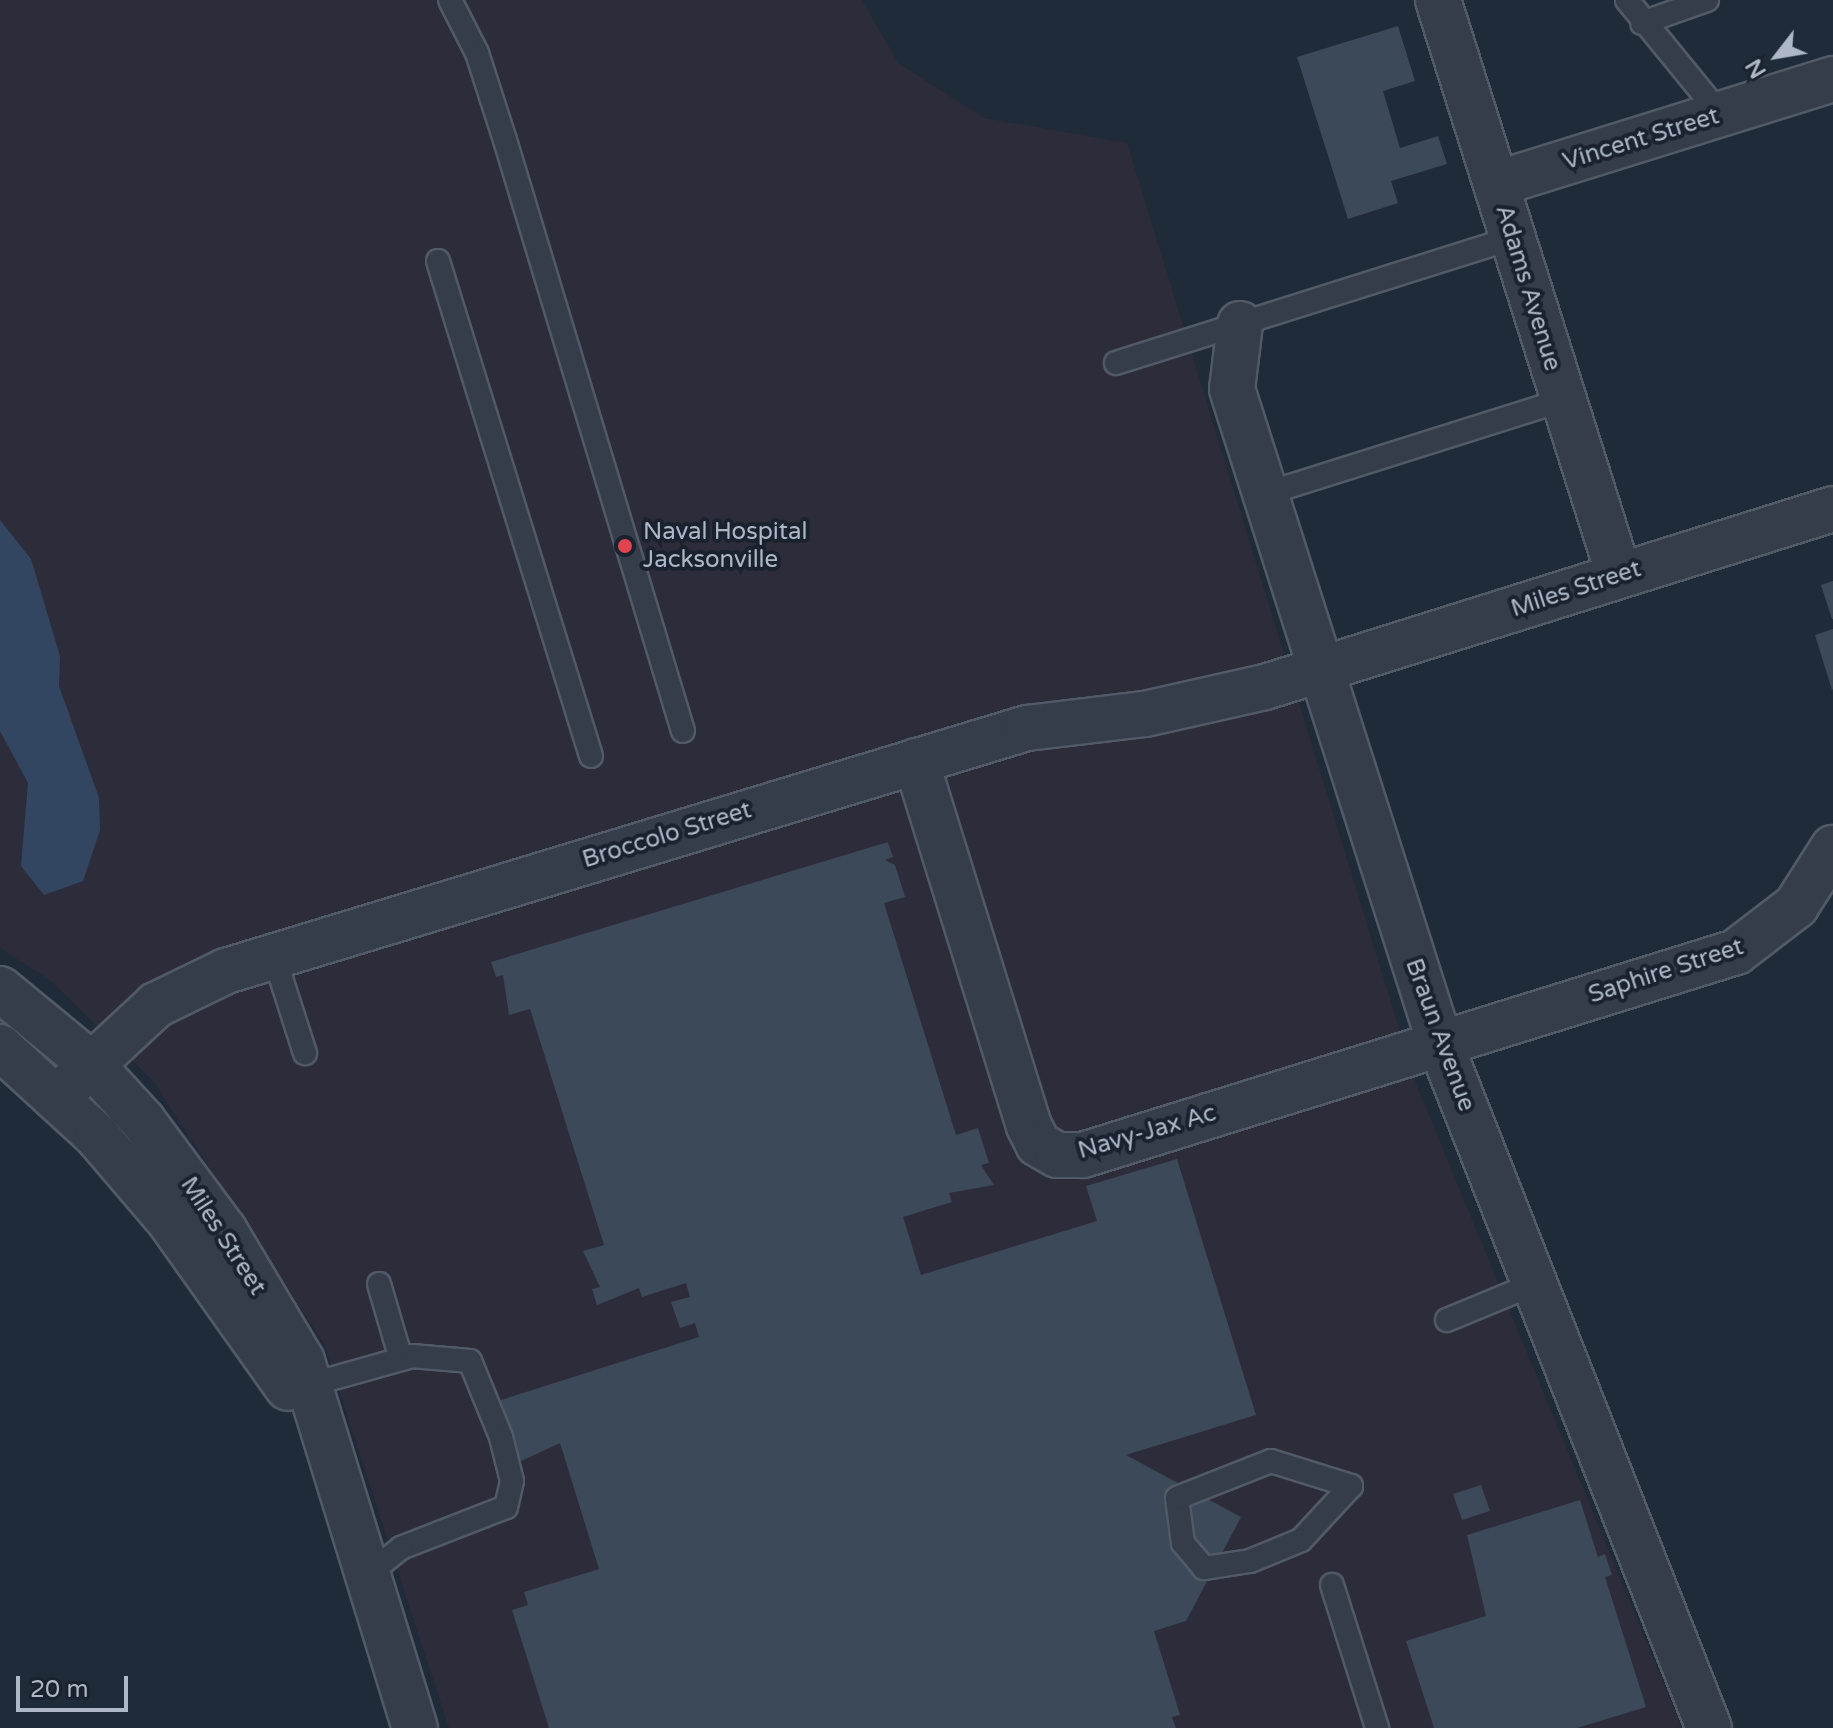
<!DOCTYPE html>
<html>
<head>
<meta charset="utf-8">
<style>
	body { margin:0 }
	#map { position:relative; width:1833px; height:1728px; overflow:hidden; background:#202b39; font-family:"Varela Round",sans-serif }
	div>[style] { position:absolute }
	.medical>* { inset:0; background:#2d2c3a }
	.water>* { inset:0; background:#334661 }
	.building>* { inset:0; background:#3c4959 }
	.roads { filter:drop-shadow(2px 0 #515a67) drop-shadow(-2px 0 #515a67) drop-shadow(0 2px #515a67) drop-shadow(0 -2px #515a67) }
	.service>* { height:22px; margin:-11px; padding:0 11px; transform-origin:11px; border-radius:11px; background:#343d49 }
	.minor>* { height:44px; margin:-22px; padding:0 22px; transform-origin:22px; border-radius:22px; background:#343d49 }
	.dots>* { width:22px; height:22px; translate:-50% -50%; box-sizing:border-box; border:4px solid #19222e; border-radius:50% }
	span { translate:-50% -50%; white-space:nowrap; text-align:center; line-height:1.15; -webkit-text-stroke:8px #19222e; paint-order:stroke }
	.street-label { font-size:24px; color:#aeb7c6 }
	.poi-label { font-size:24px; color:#aeb7c6 }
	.left { translate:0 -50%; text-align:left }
	.north { position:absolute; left:1737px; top:16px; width:80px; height:80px; -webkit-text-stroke:6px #19222e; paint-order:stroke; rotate:239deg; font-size:22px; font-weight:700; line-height:32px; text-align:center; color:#aeb7c6 }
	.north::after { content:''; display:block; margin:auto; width:28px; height:36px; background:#aeb7c6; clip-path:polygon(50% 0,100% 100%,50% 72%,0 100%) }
	.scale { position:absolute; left:16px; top:1676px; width:112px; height:36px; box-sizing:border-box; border:4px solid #aeb7c6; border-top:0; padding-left:10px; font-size:24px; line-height:28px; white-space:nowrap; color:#aeb7c6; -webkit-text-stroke:6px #19222e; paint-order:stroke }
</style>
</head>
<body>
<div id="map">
	<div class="medical">
		<i style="clip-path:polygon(0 0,862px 0,898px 63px,984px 118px,1127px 143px,1416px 1084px,1682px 1728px,449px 1728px,324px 1344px,153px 1081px,51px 981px,0 948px)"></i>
	</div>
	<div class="water">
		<i style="clip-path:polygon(0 520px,31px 559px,60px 656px,59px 686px,99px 798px,100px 830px,83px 881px,44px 895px,21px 866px,28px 783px,0 731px)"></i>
	</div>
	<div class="building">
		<i style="clip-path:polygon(1398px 26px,1415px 81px,1383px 91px,1400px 148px,1438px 136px,1447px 164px,1391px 181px,1398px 203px,1348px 219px,1297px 57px)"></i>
		<i style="clip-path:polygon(1833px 581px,1833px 619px,1832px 619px,1821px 585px)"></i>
		<i style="clip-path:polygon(1833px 629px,1833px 689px,1832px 690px,1815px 635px)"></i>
		<i style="clip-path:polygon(888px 842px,893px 857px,885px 860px,895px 865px,905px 897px,884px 903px,956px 1135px,978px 1128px,989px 1163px,981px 1165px,994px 1185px,949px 1193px,952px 1202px,903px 1217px,921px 1275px,1097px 1221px,1086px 1186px,1177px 1159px,1256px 1415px,1126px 1455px,1241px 1517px,1186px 1621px,1154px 1631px,1180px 1715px,1172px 1717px,1176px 1728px,549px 1728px,512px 1610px,528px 1605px,524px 1592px,599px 1569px,560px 1443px,517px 1463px,498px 1401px,699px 1337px,695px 1323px,680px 1328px,671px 1302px,690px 1297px,686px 1283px,642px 1297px,639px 1288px,597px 1305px,592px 1289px,600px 1287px,583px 1251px,604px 1245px,530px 1009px,509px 1015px,503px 975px,496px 977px,491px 962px)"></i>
		<i style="clip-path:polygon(1481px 1485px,1490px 1511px,1462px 1520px,1453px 1494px)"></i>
		<i style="clip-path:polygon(1580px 1500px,1598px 1557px,1605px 1554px,1612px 1575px,1605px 1577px,1646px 1707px,1577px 1728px,1434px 1728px,1406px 1641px,1486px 1616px,1467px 1535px)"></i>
	</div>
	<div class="roads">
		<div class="service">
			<i style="left:450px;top:0;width:59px;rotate:63deg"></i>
			<i style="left:477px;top:53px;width:91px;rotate:72.2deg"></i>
			<i style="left:505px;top:140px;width:617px;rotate:73.24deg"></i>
			<i style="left:1627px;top:0;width:147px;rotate:50.8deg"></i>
			<i style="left:1642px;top:23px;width:69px;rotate:-19.5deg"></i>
			<i style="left:438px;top:261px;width:518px;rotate:72.82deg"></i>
			<i style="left:1116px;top:363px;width:415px;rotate:-17.5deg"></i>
			<i style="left:1265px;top:494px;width:312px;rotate:-17.5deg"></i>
			<i style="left:274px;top:956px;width:102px;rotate:72.3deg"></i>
			<i style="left:379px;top:1284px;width:78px;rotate:73.7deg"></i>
			<i style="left:1447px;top:1320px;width:94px;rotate:-22.5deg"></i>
			<i style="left:309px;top:1385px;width:107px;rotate:-15.7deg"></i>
			<i style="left:412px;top:1356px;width:58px;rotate:4.9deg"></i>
			<i style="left:470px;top:1361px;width:82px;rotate:67.8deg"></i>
			<i style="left:501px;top:1437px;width:45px;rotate:76deg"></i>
			<i style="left:512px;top:1481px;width:27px;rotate:103deg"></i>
			<i style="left:506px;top:1507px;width:113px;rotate:158.7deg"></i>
			<i style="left:401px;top:1548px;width:43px;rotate:141.5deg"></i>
			<i style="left:1271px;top:1461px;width:84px;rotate:17.4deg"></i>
			<i style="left:1351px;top:1486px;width:74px;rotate:132.8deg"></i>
			<i style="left:1301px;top:1540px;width:55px;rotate:157.6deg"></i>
			<i style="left:1250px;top:1561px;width:47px;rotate:171.3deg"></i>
			<i style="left:1204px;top:1568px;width:33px;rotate:-130deg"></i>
			<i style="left:1183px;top:1543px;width:45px;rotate:-97.6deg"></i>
			<i style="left:1177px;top:1498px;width:101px;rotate:-21.5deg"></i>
			<i style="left:1332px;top:1585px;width:150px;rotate:72.5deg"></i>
		</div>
		<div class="minor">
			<i style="left:1438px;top:0;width:603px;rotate:72.53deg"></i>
			<i style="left:1496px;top:184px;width:353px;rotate:-17.3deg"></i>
			<i style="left:1240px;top:324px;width:65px;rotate:97deg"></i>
			<i style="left:1232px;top:389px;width:686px;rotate:72.36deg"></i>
			<i style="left:1440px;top:1043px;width:736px;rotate:68.56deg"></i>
			<i style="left:916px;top:761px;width:382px;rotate:72.8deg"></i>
			<i style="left:1029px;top:1126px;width:20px;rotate:63deg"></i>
			<i style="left:1038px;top:1144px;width:22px;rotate:30deg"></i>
			<i style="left:1057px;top:1155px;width:26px"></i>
			<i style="left:1083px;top:1155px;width:684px;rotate:-17.27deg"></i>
			<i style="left:1736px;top:952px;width:76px;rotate:-37.5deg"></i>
			<i style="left:1796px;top:906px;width:69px;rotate:-57.5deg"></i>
			<i style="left:0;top:989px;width:118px;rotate:39.5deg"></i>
			<i style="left:91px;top:1064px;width:77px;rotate:47.6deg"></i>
			<i style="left:143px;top:1121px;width:136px;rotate:53.4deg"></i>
			<i style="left:224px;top:1230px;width:152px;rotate:59.2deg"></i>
			<i style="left:302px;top:1361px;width:384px;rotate:72.9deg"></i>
			<i style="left:0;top:1047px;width:132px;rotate:42.5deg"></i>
			<i style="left:97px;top:1136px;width:109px;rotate:49.5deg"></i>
			<i style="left:168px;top:1219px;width:207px;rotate:54.6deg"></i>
			<i style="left:56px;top:1098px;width:137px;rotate:-42.9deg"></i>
			<i style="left:156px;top:1005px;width:78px;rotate:-25.9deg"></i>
			<i style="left:226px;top:971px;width:837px;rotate:-16.88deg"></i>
			<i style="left:1027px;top:728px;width:119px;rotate:-6.8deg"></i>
			<i style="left:1145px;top:714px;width:123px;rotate:-12.7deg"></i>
			<i style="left:1265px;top:687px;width:595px;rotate:-17.4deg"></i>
		</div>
	</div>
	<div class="dots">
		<i style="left:625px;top:546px;background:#e0444e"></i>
	</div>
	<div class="street-label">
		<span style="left:1641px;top:139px;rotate:-17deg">Vincent Street</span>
		<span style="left:1528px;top:288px;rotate:73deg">Adams Avenue</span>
		<span style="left:1576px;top:589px;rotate:-18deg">Miles Street</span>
		<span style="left:667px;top:835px;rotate:-17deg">Broccolo Street</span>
		<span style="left:1666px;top:971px;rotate:-18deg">Saphire Street</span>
		<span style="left:1440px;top:1035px;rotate:70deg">Braun Avenue</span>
		<span style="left:1147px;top:1132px;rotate:-16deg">Navy-Jax Ac</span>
		<span style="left:223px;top:1236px;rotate:57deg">Miles Street</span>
	</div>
	<div class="poi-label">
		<span class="left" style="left:643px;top:546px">Naval Hospital<br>Jacksonville</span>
	</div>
	<div class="north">N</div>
	<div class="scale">20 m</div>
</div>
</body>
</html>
